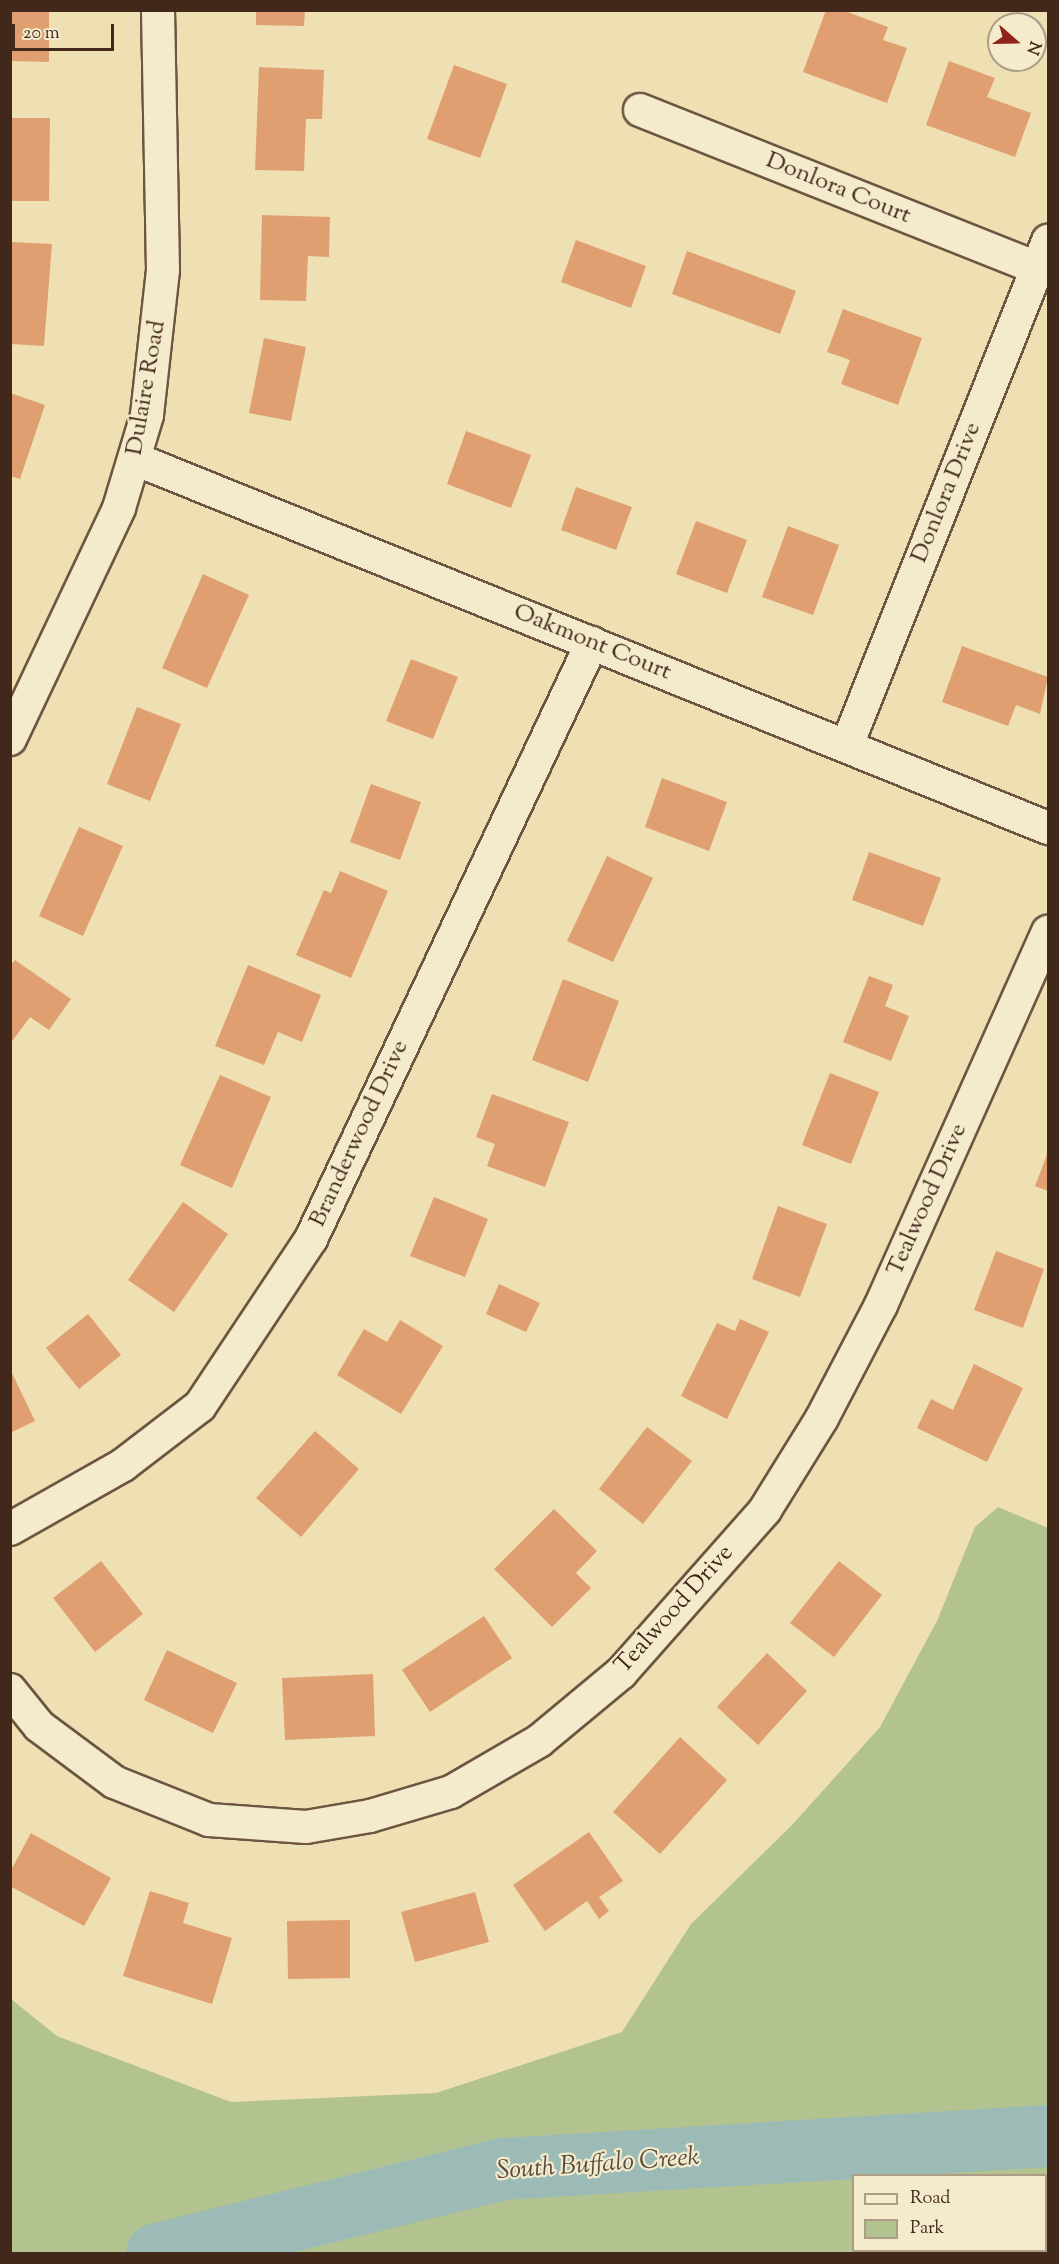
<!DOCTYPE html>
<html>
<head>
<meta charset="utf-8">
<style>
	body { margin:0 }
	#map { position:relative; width:1059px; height:2264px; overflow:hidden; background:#eee0b2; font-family:"Sorts Mill Goudy",serif }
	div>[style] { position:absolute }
	.green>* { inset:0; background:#b3c390 }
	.river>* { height:62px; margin:-31px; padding:0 31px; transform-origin:31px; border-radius:31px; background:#9cbbb6 }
	.building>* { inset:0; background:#e09f71 }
	.roads { filter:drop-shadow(2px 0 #6d5541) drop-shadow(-2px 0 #6d5541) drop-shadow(0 2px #6d5541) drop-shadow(0 -2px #6d5541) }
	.minor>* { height:32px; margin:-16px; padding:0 16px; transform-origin:16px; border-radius:16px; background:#f4ebcd }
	span { translate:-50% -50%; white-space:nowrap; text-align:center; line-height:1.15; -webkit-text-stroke:4.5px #f4ebcd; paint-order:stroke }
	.street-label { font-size:24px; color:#42271b }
	.water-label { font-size:26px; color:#584c42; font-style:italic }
	.frame { position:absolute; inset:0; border:12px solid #42271b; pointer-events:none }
	.legend { position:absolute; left:852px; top:2174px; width:195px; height:78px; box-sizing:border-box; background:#f4ebcd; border:2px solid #ad9d86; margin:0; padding:8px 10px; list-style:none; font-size:18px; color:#42271b }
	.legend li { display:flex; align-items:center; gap:12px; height:30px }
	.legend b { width:30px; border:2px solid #ad9d86 }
	.north { position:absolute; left:987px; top:12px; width:60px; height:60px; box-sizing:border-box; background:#f4ebcd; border:2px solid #ad9d86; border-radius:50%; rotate:110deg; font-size:16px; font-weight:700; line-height:24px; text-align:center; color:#42271b }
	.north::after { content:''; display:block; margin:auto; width:21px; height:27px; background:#8f2418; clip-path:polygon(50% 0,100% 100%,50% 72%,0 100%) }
	.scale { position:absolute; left:12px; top:24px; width:102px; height:27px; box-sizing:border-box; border:3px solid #42271b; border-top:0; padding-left:8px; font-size:18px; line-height:21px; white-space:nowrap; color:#42271b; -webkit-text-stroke:4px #f4ebcd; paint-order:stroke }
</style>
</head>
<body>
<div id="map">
	<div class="green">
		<i style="clip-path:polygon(evenodd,998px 1507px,1048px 1528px,1048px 2253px,11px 2253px,11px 1999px,57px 2036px,231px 2102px,436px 2093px,622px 2032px,691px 1924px,793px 1824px,880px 1727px,937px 1621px,975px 1527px,998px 1507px,854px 2176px,1046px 2176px,1046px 2250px,854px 2250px,854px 2176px)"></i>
	</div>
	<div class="river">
		<i style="left:157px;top:2254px;width:357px;rotate:-13.8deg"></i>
		<i style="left:504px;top:2169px;width:545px;rotate:-3.47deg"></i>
	</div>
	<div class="building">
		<i style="clip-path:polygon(10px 10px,49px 10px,49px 62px,10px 61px)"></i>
		<i style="clip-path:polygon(256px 10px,305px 10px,304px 26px,256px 25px)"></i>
		<i style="clip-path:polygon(826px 10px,842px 10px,888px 27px,883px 40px,907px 48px,887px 103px,803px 72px)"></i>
		<i style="clip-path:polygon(949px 61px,995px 78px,987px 97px,1031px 113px,1015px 157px,926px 125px)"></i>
		<i style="clip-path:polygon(454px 65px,507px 84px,480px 158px,427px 139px)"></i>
		<i style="clip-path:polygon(259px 67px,324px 70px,322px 119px,306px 119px,304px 171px,255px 170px)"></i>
		<i style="clip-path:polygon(10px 118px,50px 118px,49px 201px,10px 201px)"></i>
		<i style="clip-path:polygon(262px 215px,330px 217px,329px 257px,308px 256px,306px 301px,260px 300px)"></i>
		<i style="clip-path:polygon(576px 240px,646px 266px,631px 308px,561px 282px)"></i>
		<i style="clip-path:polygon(10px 242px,52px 244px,44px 346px,10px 344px)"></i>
		<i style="clip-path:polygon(687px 251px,796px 291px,780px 334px,672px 294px)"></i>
		<i style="clip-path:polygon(843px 309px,922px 338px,898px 405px,841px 384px,850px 360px,827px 352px)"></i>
		<i style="clip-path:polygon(264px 338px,306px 347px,291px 421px,249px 413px)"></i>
		<i style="clip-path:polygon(10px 393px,45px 405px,20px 479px,10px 476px)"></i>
		<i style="clip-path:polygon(466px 431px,531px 455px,511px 508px,447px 484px)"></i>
		<i style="clip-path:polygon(576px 487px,632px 507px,616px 550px,561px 530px)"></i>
		<i style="clip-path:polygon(696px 521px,747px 540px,727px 593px,676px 574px)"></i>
		<i style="clip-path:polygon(788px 526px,839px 545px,813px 615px,762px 597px)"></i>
		<i style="clip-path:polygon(203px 574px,249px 595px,207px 688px,162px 668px)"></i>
		<i style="clip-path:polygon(962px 646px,1048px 677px,1040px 714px,1016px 705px,1008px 726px,942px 702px)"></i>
		<i style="clip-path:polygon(411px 659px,458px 677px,433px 739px,386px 721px)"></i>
		<i style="clip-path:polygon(137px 707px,181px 724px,150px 801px,107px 784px)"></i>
		<i style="clip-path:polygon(662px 778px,727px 802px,709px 851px,645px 827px)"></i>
		<i style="clip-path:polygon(371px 784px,421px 802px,400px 860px,350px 842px)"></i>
		<i style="clip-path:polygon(79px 827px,123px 846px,83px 936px,39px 916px)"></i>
		<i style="clip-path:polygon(869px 852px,941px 878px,923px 926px,852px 900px)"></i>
		<i style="clip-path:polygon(607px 856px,653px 878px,613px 962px,567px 941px)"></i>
		<i style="clip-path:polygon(340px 871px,388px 891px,351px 978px,296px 955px,324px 890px,331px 893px)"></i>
		<i style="clip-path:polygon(15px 960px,71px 999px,49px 1030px,30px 1017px,10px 1044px,10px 966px)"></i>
		<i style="clip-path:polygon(248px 965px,321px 995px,302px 1042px,278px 1032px,264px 1065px,215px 1046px)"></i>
		<i style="clip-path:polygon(869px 976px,893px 985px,885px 1006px,909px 1016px,891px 1061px,843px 1042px)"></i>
		<i style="clip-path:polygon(563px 979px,619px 1001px,588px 1082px,532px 1060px)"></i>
		<i style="clip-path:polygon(830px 1073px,879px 1092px,851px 1164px,802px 1145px)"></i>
		<i style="clip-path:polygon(220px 1075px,271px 1097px,232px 1188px,180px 1165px)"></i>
		<i style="clip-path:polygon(492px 1094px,569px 1122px,545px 1187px,487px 1166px,495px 1144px,476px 1137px)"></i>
		<i style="clip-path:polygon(1048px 1152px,1048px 1191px,1035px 1186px)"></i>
		<i style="clip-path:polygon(434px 1197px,488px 1219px,465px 1277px,410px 1256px)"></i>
		<i style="clip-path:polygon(183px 1202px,228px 1234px,174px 1312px,128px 1280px)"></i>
		<i style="clip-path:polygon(778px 1206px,827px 1224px,800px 1297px,752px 1279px)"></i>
		<i style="clip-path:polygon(996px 1251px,1044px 1269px,1023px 1328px,974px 1310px)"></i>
		<i style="clip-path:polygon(499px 1284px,540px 1303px,526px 1332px,486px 1314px)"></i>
		<i style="clip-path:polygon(88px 1314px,121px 1355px,79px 1389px,46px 1348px)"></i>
		<i style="clip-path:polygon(740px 1319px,769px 1332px,727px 1419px,681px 1396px,717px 1323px,735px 1331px)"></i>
		<i style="clip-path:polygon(400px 1320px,443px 1346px,401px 1414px,337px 1375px,364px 1329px,387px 1342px)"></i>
		<i style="clip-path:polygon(974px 1364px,1023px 1388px,987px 1462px,917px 1428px,931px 1399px,953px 1410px)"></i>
		<i style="clip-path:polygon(10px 1369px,35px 1421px,10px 1433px)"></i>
		<i style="clip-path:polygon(647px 1427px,692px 1461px,643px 1524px,599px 1489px)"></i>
		<i style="clip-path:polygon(315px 1431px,359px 1469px,301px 1537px,256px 1498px)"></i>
		<i style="clip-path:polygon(554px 1509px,597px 1551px,576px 1573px,591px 1588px,552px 1627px,494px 1569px)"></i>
		<i style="clip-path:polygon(101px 1561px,143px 1614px,95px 1652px,53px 1598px)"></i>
		<i style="clip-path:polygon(839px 1561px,882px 1595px,834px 1657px,790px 1623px)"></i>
		<i style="clip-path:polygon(484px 1616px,512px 1658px,430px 1712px,402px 1670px)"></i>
		<i style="clip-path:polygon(167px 1650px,237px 1683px,213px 1733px,144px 1700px)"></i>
		<i style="clip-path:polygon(767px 1653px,807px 1691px,758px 1745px,717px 1707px)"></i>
		<i style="clip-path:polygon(373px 1674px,375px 1736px,285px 1740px,282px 1678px)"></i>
		<i style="clip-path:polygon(680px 1737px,727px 1780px,660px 1854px,613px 1812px)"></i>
		<i style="clip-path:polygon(589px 1832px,623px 1881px,599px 1897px,609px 1911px,599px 1919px,587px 1901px,545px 1931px,513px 1885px)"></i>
		<i style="clip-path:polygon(31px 1833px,111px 1878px,84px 1926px,10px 1886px,10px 1872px)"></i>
		<i style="clip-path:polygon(150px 1891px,189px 1903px,183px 1923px,232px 1938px,212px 2004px,123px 1976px)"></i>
		<i style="clip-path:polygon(475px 1892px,489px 1942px,415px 1962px,401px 1912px)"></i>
		<i style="clip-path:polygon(350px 1920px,350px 1978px,288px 1979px,287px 1921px)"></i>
	</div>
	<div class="roads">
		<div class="minor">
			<i style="left:640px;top:110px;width:427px;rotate:21.7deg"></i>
			<i style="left:135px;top:459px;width:985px;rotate:22.01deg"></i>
			<i style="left:10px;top:739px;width:255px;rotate:-64.7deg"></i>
			<i style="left:119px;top:508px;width:97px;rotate:-73.2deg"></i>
			<i style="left:147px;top:415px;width:146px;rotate:-83.7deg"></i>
			<i style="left:163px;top:270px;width:260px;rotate:-91.1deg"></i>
			<i style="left:847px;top:745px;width:543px;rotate:-68.26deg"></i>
			<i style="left:10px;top:1529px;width:130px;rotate:-29.5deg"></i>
			<i style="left:123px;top:1465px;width:97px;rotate:-37.5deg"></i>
			<i style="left:200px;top:1406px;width:201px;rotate:-56.4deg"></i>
			<i style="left:311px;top:1239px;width:659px;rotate:-64.76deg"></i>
			<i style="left:10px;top:1690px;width:46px;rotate:51.1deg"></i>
			<i style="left:39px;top:1726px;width:94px;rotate:36.7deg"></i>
			<i style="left:114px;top:1782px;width:102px;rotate:21.8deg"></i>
			<i style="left:209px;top:1820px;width:97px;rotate:4.1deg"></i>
			<i style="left:306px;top:1827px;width:65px;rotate:-9.8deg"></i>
			<i style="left:370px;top:1816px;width:84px;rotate:-16.5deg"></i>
			<i style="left:451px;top:1792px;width:102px;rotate:-30.1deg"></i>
			<i style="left:539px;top:1741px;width:107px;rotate:-39.7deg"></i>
			<i style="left:621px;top:1673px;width:217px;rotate:-48.5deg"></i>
			<i style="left:765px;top:1510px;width:108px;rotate:-58.2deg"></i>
			<i style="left:822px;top:1418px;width:127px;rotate:-62.4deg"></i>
			<i style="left:881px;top:1305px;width:409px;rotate:-65.9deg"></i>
		</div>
	</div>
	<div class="street-label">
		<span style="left:838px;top:189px;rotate:22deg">Donlora Court</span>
		<span style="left:147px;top:388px;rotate:-80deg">Dulaire Road</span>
		<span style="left:947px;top:493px;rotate:-68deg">Donlora Drive</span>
		<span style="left:592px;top:643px;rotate:22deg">Oakmont Court</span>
		<span style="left:360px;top:1134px;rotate:-65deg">Branderwood Drive</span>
		<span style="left:928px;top:1200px;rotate:-66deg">Tealwood Drive</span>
		<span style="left:675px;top:1610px;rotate:-48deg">Tealwood Drive</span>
	</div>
	<div class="water-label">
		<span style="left:598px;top:2165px;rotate:-4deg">South Buffalo Creek</span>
	</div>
	<div class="frame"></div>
	<ul class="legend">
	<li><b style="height:8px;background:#f4ebcd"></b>Road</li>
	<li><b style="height:16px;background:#b3c390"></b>Park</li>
	</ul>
	<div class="north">N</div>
	<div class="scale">20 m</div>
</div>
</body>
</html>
